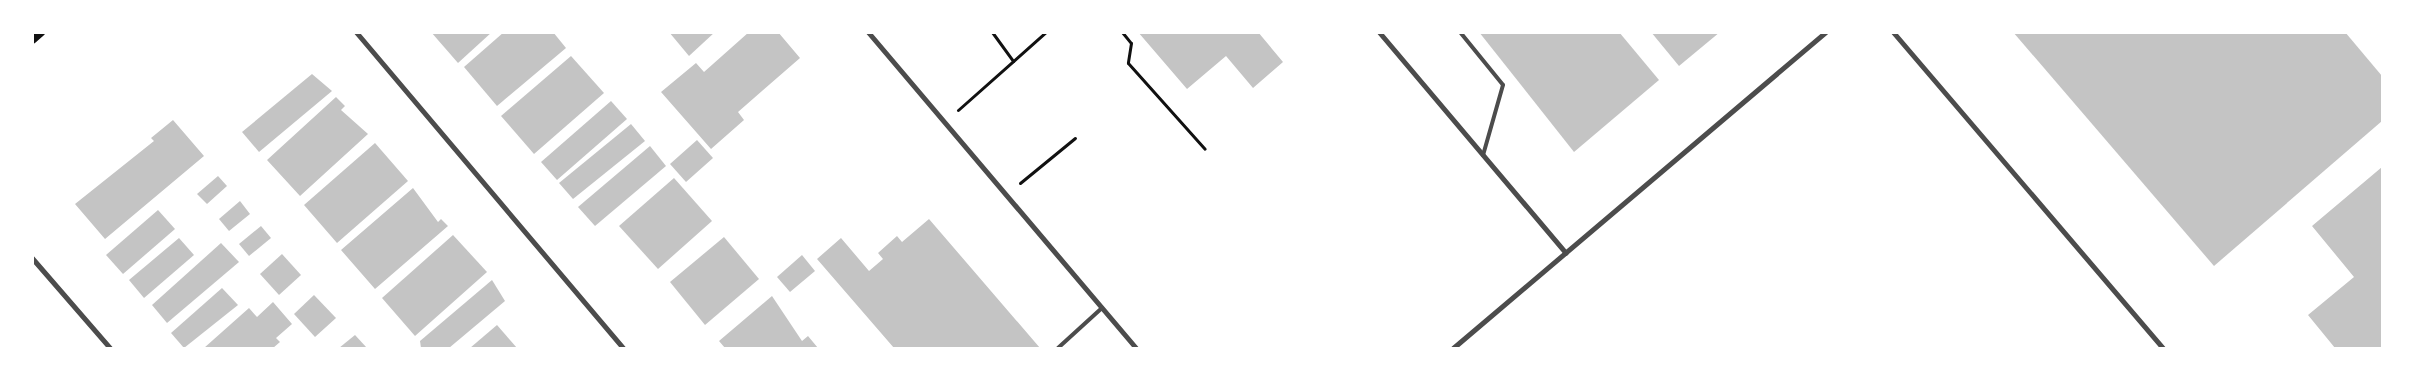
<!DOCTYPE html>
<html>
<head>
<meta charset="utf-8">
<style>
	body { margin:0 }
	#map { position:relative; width:2415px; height:381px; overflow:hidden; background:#fff; font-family:Montserrat,sans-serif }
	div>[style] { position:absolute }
	.building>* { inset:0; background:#c4c4c4 }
	.path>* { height:3px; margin:-1.5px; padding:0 1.5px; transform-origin:1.5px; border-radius:1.5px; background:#111 }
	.service>* { height:4px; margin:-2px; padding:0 2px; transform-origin:2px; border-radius:2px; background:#4c4c4c }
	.minor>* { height:5px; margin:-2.5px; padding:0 2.5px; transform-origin:2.5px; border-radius:2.5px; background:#4c4c4c }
	.secondary>* { height:10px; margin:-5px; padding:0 5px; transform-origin:5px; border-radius:5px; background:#111 }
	span { translate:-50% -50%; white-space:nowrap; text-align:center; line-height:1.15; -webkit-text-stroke:4px #fff; paint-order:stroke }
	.frame { position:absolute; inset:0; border:34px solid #fff; pointer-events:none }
</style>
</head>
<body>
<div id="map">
	<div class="building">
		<i style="clip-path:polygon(431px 32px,492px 32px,458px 63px)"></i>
		<i style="clip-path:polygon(504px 32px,553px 32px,566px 48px,497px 106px,464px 67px)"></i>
		<i style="clip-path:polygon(669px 32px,715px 32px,689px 56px)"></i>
		<i style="clip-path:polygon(749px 32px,778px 32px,800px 58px,738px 112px,744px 120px,711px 149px,661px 92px,696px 63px,704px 72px)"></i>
		<i style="clip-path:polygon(1138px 32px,1258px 32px,1283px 62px,1253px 88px,1226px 56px,1187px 89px)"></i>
		<i style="clip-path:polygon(1479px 32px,1619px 32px,1659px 80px,1574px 152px)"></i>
		<i style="clip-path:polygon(1651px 32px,1720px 32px,1679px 66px)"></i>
		<i style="clip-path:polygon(2013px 32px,2345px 32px,2382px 76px,2382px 121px,2214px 266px)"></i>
		<i style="clip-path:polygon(571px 56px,604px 93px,534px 154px,501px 116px)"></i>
		<i style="clip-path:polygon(312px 74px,332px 91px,259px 152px,242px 132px)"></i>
		<i style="clip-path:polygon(336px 97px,345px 106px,341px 110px,368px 134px,300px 196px,267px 160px)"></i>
		<i style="clip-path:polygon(611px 101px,627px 119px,557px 180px,541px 162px)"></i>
		<i style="clip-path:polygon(173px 120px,204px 156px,105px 239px,75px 204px,154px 141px,151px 138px)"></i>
		<i style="clip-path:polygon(631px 124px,645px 141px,573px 199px,559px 183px)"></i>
		<i style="clip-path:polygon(697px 140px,713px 158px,686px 182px,670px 164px)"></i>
		<i style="clip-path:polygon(375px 143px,408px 181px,337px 243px,304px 205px)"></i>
		<i style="clip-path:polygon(650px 146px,666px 166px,595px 226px,578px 207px)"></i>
		<i style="clip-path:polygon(2382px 167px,2382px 348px,2335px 348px,2308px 315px,2354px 277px,2312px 226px)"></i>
		<i style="clip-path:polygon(218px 176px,227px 186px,207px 204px,197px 194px)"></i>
		<i style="clip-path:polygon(674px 178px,712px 221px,658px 269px,619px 226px)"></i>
		<i style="clip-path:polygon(413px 188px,438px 222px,441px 219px,448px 226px,375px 289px,341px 250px)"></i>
		<i style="clip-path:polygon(240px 201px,250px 214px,229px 231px,219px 219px)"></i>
		<i style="clip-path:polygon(158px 210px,175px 229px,123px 274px,106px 255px)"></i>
		<i style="clip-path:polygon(929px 219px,1040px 348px,894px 348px,817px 259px,841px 238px,869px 271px,883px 259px,878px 253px,897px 236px,902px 242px)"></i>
		<i style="clip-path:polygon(261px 226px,271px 238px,249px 256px,239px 244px)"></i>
		<i style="clip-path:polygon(453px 235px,487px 272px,415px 336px,382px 298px)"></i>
		<i style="clip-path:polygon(724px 237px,759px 279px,705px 325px,670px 282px)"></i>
		<i style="clip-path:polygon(179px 238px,194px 255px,144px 298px,129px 280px)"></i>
		<i style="clip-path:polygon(221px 243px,239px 262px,167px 323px,152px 305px)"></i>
		<i style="clip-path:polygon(282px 254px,301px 275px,279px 295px,260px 274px)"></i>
		<i style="clip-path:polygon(802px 255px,815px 271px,790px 292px,777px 277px)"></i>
		<i style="clip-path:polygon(492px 280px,505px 301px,449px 348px,421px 348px,420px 341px)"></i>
		<i style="clip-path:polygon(222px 288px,238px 305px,184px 348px,171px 333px)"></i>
		<i style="clip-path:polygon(314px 295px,336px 318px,315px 337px,294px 314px)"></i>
		<i style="clip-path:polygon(772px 296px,802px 341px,808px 336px,818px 348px,725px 348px,719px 341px)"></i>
		<i style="clip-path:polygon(273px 302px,292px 324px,276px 338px,280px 342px,273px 348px,204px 348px,249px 308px,257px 317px)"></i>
		<i style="clip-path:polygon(497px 325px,517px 348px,470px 348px)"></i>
		<i style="clip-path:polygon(355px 335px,367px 348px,339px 348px)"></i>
	</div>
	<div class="path">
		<i style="left:992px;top:32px;width:36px;rotate:54deg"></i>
		<i style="left:1122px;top:32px;width:14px;rotate:51deg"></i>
		<i style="left:1131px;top:43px;width:20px;rotate:99deg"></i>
		<i style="left:1128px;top:63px;width:115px;rotate:48.2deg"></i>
		<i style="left:958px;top:110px;width:118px;rotate:-41.6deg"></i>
		<i style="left:1020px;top:183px;width:71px;rotate:-39.3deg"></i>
	</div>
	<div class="service">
		<i style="left:1460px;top:32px;width:68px;rotate:50.9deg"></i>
		<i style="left:1503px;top:85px;width:73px;rotate:105.9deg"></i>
		<i style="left:1058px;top:348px;width:59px;rotate:-42.3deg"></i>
	</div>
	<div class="minor">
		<i style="left:356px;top:32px;width:414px;rotate:49.8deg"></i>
		<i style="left:868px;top:32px;width:414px;rotate:49.7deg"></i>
		<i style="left:1379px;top:32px;width:289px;rotate:49.8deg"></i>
		<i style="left:1893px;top:32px;width:416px;rotate:49.5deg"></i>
		<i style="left:32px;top:258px;width:119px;rotate:49.1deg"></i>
		<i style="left:1453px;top:348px;width:488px;rotate:-40.3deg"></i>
	</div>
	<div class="secondary">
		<i style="left:32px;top:39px;width:11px;rotate:-41deg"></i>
	</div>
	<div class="frame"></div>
</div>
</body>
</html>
